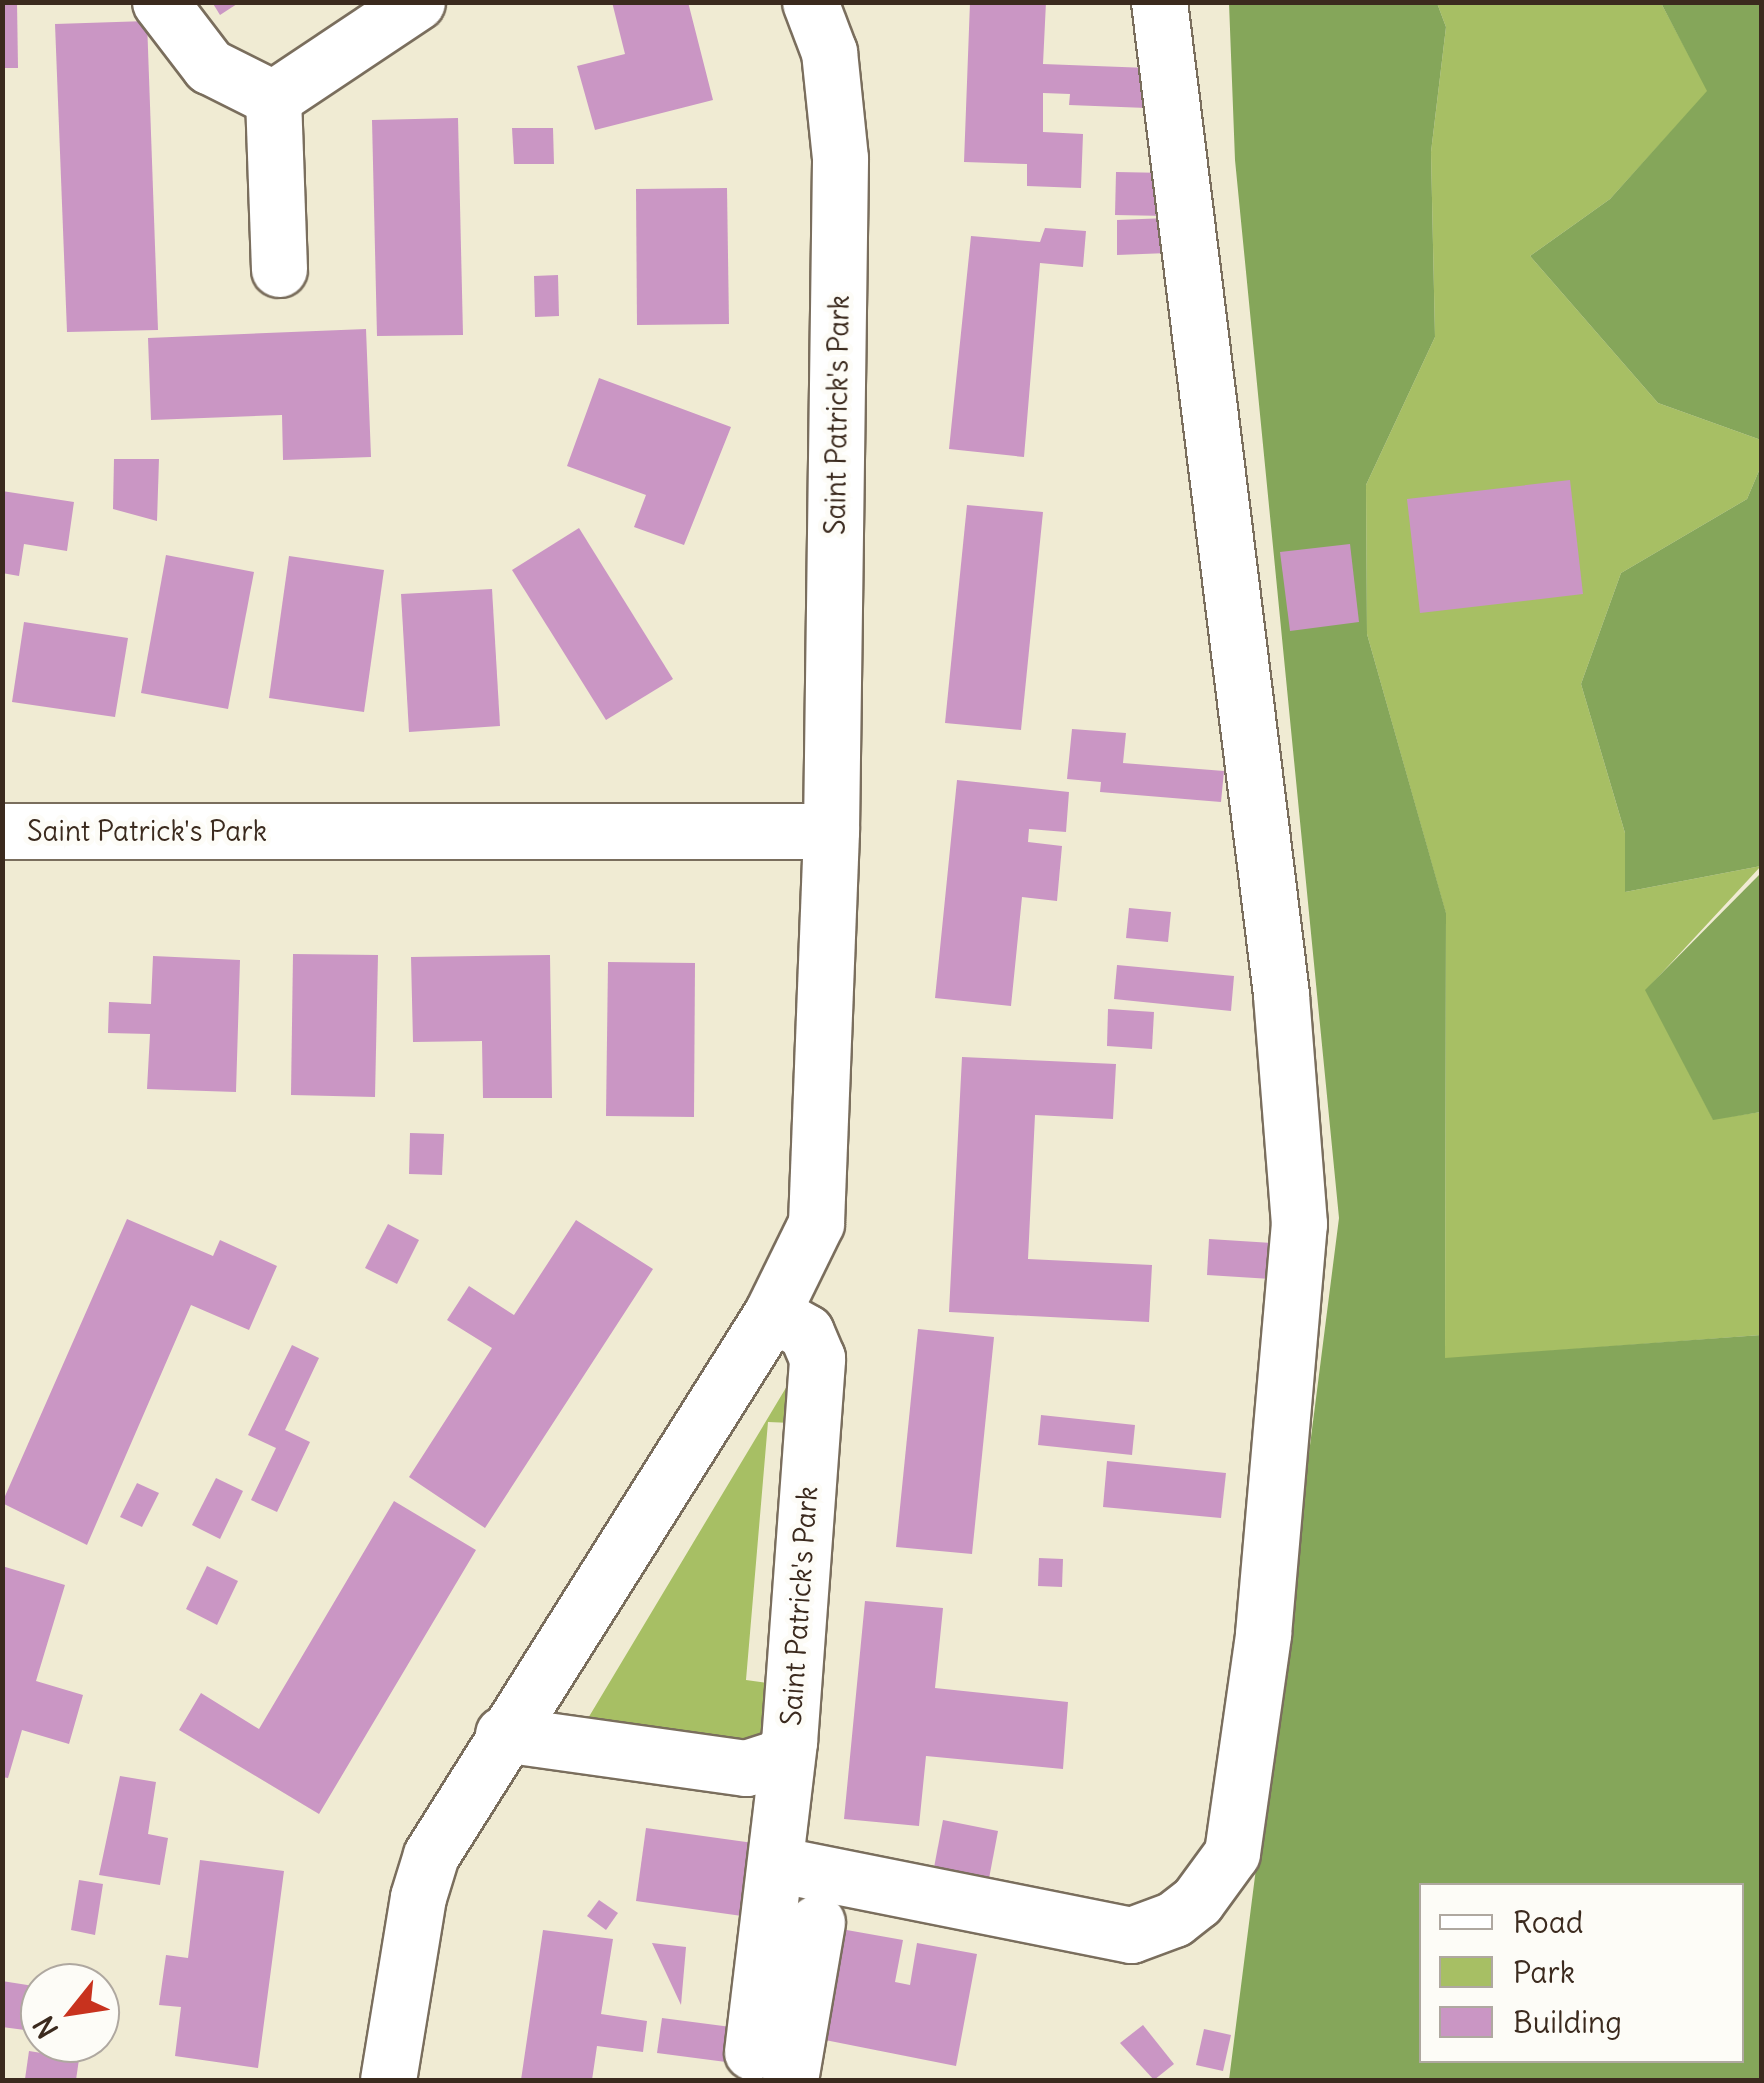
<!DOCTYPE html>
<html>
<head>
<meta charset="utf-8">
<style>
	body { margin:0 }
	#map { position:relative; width:1764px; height:2083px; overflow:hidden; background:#f0ebd3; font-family:Delius,sans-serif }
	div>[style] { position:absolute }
	.green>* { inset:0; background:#a7bf64 }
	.forest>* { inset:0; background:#85a65a }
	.building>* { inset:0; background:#ca96c4 }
	.roads { filter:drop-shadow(2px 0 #7a6e5d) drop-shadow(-2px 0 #7a6e5d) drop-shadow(0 2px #7a6e5d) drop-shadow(0 -2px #7a6e5d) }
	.minor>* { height:55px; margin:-27.5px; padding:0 27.5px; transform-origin:27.5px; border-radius:27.5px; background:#fff }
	span { translate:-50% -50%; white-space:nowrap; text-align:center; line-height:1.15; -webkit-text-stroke:10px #fdfcf7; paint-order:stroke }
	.street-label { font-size:28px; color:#3b2a1e }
	.frame { position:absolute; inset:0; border:5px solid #3b2a1e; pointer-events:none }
	.legend { position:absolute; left:1419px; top:1883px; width:325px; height:180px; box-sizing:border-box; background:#fdfcf7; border:2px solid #afa8a0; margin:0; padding:12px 18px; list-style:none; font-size:30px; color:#3b2a1e }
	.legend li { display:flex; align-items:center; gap:20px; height:50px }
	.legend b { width:50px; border:2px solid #afa8a0 }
	.north { position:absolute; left:20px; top:1963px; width:100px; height:100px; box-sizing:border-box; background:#fdfcf7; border:2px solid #afa8a0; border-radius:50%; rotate:240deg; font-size:28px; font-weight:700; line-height:40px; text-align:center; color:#3b2a1e }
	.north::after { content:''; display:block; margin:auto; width:35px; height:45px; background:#c8321e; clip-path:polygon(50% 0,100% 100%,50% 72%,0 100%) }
</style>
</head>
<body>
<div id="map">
	<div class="green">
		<i style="clip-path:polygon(1437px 3px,1661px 3px,1708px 91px,1610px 199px,1530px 256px,1658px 403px,1761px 440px,1761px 466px,1747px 499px,1621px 573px,1581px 684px,1625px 833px,1625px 892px,1761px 866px,1646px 990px,1713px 1119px,1761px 1112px,1761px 1335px,1445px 1359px,1446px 914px,1367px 634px,1366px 485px,1435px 337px,1431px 152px,1446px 27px)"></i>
		<i style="clip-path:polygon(793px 1376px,792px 1423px,768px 1422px,746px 1680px,767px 1683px,760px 1739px,751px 1743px,587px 1720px)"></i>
	</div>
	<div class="forest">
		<i style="clip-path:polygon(evenodd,1229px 3px,1437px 3px,1446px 27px,1431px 152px,1435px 337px,1366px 485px,1367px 634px,1446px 913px,1445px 1358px,1761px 1335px,1761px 2080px,1229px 2080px,1339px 1218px,1235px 160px,1229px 3px,1422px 1886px,1742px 1886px,1742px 2060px,1422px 2060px,1422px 1886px)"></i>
		<i style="clip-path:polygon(1661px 3px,1761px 3px,1761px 440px,1658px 403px,1530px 256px,1610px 199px,1707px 91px)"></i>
		<i style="clip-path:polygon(1761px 466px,1761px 866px,1625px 892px,1625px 833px,1581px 684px,1621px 573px,1747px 499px)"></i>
		<i style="clip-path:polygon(1761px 873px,1761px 1112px,1713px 1120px,1645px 990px)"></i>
	</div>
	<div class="building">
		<i style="clip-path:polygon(2px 2px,17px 2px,18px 68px,2px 68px)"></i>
		<i style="clip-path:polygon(212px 2px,240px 2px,220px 15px)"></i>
		<i style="clip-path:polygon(612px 2px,688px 2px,713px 100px,595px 130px,577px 66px,625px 54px)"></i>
		<i style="clip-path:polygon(970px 2px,1046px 2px,1043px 64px,1148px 68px,1147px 108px,1069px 105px,1070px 94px,1043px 93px,1043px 132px,1083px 134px,1081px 188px,1027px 186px,1027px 164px,964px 162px)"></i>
		<i style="clip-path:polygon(147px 21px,158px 330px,67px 332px,55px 24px)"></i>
		<i style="clip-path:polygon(458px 118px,463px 335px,377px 336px,372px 120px)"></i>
		<i style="clip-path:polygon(512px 128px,553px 128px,554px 164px,514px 164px)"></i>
		<i style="clip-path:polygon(1116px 172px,1168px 173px,1167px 216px,1115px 215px)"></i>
		<i style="clip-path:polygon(727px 188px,729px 324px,637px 325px,636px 189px)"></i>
		<i style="clip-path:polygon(1167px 218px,1168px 253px,1117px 255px,1117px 220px)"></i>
		<i style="clip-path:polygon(1045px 228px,1086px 231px,1083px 267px,1040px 263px,1024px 457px,949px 449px,971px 236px,1040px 242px)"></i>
		<i style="clip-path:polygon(558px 275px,559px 316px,535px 317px,534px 276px)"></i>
		<i style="clip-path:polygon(366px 329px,371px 457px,283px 460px,282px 415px,151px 420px,148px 338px)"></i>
		<i style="clip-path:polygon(599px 378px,731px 427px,684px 545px,634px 527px,646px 495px,567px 466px)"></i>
		<i style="clip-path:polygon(114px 459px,159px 459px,157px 521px,113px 509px)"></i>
		<i style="clip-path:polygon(1570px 480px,1583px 594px,1420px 613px,1407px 499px)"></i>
		<i style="clip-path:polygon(2px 491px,74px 502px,67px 551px,24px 544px,19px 576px,2px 573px)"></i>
		<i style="clip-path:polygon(967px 505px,1043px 512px,1021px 730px,945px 723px)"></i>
		<i style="clip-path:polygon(579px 528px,673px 679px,606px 720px,512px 570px)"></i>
		<i style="clip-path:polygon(1350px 544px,1359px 622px,1290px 631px,1280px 552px)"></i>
		<i style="clip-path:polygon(166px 555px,254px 572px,228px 709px,141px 693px)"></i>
		<i style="clip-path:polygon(289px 556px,384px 570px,364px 712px,269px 698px)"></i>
		<i style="clip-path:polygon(492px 589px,500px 726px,409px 732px,401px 594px)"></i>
		<i style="clip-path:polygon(24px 622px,128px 638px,115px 717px,12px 702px)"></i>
		<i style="clip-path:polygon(1072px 729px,1126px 733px,1123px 763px,1224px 771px,1221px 802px,1100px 792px,1101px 782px,1067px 779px)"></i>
		<i style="clip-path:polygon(957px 780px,1069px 792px,1066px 832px,1029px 829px,1028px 842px,1062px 846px,1057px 901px,1022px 897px,1011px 1006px,935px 998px)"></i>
		<i style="clip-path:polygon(1129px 908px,1171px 912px,1168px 942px,1126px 938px)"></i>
		<i style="clip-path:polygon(293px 954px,378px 955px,375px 1097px,291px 1095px)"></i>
		<i style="clip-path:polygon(550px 955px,552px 1098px,483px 1098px,482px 1041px,413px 1042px,411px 957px)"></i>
		<i style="clip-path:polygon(153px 956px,240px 960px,236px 1092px,147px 1089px,150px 1034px,108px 1033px,109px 1002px,151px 1004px)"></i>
		<i style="clip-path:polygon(608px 962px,695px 963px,694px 1117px,606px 1116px)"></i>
		<i style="clip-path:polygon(1117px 965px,1234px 976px,1231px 1011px,1114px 999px)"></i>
		<i style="clip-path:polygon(1108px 1009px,1154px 1012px,1152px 1049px,1107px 1046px)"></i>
		<i style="clip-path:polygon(962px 1057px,1116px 1064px,1113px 1119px,1035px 1115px,1028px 1259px,1152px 1265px,1149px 1322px,949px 1312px)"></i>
		<i style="clip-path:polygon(410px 1133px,444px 1134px,442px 1175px,409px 1174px)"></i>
		<i style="clip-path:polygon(127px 1219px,213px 1256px,220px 1240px,277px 1266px,249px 1330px,191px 1305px,87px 1545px,2px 1503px)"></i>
		<i style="clip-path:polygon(576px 1220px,653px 1269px,485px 1528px,409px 1477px,492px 1348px,447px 1320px,469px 1286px,514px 1315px)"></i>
		<i style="clip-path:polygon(388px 1224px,419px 1240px,397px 1284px,365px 1268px)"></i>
		<i style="clip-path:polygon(1209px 1239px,1273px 1243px,1271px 1279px,1207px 1275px)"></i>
		<i style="clip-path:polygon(918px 1329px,994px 1337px,972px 1554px,896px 1547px)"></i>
		<i style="clip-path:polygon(292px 1345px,319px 1358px,285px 1430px,310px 1442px,277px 1512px,251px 1500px,276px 1448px,248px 1435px)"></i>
		<i style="clip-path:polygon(1041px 1415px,1135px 1425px,1132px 1455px,1038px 1445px)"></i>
		<i style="clip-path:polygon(1107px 1461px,1226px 1473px,1221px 1518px,1103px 1507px)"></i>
		<i style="clip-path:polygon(216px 1478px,243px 1491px,220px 1539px,192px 1525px)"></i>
		<i style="clip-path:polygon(137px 1483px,159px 1493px,142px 1527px,120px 1517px)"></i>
		<i style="clip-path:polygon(394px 1501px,476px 1550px,319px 1814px,179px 1730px,201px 1693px,259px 1729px)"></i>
		<i style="clip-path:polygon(1039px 1558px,1063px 1559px,1062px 1587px,1038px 1586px)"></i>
		<i style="clip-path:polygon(2px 1566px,65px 1585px,36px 1681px,83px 1695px,69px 1744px,22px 1730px,8px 1778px,2px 1777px)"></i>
		<i style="clip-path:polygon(207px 1566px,238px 1581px,217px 1625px,186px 1609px)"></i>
		<i style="clip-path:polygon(865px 1601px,943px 1608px,935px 1688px,1068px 1702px,1063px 1769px,926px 1756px,919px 1826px,844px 1819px)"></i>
		<i style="clip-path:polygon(120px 1776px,156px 1782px,148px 1834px,168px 1838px,160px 1885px,99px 1875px)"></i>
		<i style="clip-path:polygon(943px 1820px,998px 1831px,988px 1884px,933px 1873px)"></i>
		<i style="clip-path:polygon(646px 1828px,767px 1845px,756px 1918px,636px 1901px)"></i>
		<i style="clip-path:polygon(200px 1860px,284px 1871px,258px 2068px,175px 2056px,181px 2007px,159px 2005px,166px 1955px,188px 1958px)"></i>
		<i style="clip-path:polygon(79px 1880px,103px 1884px,95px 1935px,71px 1930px)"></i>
		<i style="clip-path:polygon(599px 1900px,618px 1913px,606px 1930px,587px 1916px)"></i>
		<i style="clip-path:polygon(841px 1929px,903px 1940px,895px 1982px,910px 1985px,917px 1943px,977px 1954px,956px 2066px,820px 2039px)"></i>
		<i style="clip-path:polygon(543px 1930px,613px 1939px,601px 2014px,647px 2021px,643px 2052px,597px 2046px,592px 2080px,521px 2080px)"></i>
		<i style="clip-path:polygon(652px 1943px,686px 1947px,681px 2005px)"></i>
		<i style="clip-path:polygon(2px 1981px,40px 1987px,40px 2032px,2px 2027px)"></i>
		<i style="clip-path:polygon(662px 2018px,731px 2027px,726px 2062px,657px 2053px)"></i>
		<i style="clip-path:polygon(1143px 2025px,1174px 2064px,1154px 2080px,1120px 2043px)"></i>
		<i style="clip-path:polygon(1204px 2029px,1231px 2035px,1223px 2071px,1196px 2065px)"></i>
		<i style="clip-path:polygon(29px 2051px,79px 2059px,76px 2080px,25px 2079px)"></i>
	</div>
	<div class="roads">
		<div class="minor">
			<i style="left:160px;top:2px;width:81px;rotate:52.6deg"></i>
			<i style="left:209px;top:66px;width:72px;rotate:26.6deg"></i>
			<i style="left:279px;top:269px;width:171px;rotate:-92deg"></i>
			<i style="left:273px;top:98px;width:173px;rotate:-33.7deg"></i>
			<i style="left:2px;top:831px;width:829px"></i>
			<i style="left:503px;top:1734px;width:245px;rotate:8deg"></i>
			<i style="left:746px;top:1768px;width:36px;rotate:-18deg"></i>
			<i style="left:780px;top:1757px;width:17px;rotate:-59deg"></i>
			<i style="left:789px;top:1742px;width:385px;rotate:-85.8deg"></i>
			<i style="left:817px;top:1358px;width:28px;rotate:-113deg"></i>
			<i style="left:806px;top:1332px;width:39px;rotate:-151deg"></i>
			<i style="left:776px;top:1864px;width:362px;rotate:11.3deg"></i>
			<i style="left:1131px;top:1935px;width:46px;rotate:-20.4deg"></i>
			<i style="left:1174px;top:1919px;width:29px;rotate:-38deg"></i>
			<i style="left:1197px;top:1901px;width:59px;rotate:-53.9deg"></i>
			<i style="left:1232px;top:1853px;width:221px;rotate:-81.9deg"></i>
			<i style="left:1263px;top:1634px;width:412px;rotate:-85deg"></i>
			<i style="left:1299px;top:1224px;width:231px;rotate:-94.5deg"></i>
			<i style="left:1281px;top:994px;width:999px;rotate:-97.01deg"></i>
			<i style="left:752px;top:2052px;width:312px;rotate:-83.2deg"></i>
			<i style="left:388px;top:2080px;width:185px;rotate:-80.7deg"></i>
			<i style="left:418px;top:1897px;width:44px;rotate:-72.8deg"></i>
			<i style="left:431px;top:1855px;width:640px;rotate:-57.82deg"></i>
			<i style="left:772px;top:1313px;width:100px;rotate:-63.9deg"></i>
			<i style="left:816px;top:1223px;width:392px;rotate:-87.8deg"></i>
			<i style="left:831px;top:831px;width:673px;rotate:-89.23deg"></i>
			<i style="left:840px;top:158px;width:107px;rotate:-95.9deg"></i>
			<i style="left:829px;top:52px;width:53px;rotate:-110.8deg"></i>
			<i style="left:790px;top:2080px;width:160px;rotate:-80.3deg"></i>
		</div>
	</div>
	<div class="street-label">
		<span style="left:837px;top:415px;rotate:-89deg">Saint Patrick's Park</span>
		<span style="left:147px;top:831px">Saint Patrick's Park</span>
		<span style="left:799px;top:1606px;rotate:-86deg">Saint Patrick's Park</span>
	</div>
	<div class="frame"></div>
	<ul class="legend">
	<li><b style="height:12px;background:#fff"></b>Road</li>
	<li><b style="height:28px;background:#a7bf64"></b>Park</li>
	<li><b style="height:28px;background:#ca96c4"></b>Building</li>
	</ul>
	<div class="north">N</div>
</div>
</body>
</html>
